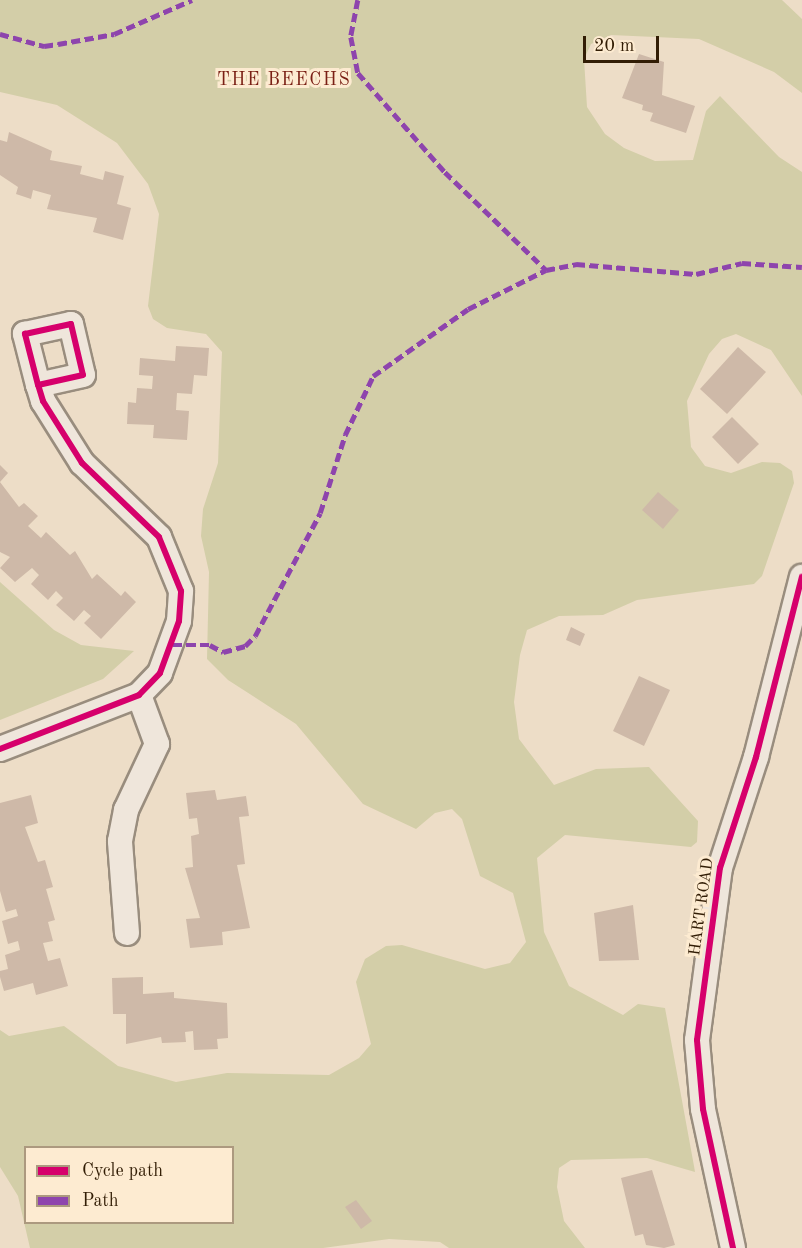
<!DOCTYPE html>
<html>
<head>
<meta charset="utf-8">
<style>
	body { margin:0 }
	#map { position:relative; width:802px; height:1248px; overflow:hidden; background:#edddc7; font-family:"Old Standard TT",serif }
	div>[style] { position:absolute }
	.green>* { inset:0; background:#d3cea8 }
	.building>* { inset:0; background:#ceb9a8 }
	.roads { filter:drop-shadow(2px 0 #998d7e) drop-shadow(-2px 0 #998d7e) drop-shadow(0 2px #998d7e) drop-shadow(0 -2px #998d7e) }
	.minor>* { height:24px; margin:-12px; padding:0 12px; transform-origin:12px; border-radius:12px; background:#efe6db }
	.quiet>* { height:4.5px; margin-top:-2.25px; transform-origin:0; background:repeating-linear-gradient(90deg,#8e44ad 0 9px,transparent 0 13.5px) }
	.cycleway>* { height:6px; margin:-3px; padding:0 3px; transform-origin:3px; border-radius:3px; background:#d6006c }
	span { translate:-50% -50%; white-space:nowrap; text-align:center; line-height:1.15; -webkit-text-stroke:6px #fdebd1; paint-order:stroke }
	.street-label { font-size:16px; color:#321d05 }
	.neighbourhood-label { font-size:18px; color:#7a1f14; letter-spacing:1.5px }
	.legend { position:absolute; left:24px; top:1146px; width:210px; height:78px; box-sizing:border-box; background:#fdebd1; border:2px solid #ac997f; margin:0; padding:8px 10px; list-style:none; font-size:18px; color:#321d05 }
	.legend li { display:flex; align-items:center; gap:12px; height:30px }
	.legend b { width:30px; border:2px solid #ac997f }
	.scale { position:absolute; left:583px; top:36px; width:76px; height:27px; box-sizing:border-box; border:3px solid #321d05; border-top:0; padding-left:8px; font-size:18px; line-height:21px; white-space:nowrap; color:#321d05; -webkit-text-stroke:4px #fdebd1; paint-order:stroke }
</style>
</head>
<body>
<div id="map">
	<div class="green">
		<i style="clip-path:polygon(evenodd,0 0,782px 0,802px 19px,802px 93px,774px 72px,699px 39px,611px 35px,591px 44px,584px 59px,587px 107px,605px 134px,624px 148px,655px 161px,693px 160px,706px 111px,720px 96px,779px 157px,802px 172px,802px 396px,771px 350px,736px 334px,722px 339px,709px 354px,687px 401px,691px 447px,705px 466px,731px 473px,762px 462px,780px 463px,792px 471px,794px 483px,762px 576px,754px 584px,637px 600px,603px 615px,559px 616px,527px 630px,520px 655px,514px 702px,519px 739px,554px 785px,596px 769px,649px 767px,698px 821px,697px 842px,691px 847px,565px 835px,537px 858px,544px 932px,569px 986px,623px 1015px,638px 1004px,665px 1008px,694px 1166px,695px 1172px,647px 1158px,571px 1160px,559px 1168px,557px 1187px,564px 1221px,585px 1248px,449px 1248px,440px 1242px,389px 1239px,323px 1248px,30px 1248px,18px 1196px,0 1167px,0 1030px,9px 1036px,64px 1026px,118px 1066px,176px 1082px,227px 1073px,329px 1075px,359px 1058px,371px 1044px,356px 982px,365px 959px,386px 946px,402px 945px,485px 969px,510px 963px,526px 942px,513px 893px,480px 876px,462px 819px,452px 809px,435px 813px,416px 829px,363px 804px,296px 724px,228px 680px,207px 659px,209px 572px,201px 536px,203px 509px,218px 463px,222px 352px,206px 334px,167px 328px,153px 319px,148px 306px,159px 214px,148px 184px,117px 143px,57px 105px,0 92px,0 0,26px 1148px,232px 1148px,232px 1222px,26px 1222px,26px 1148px)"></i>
		<i style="clip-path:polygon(0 582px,54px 630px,81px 645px,134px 651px,103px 679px,0 720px)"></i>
	</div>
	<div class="building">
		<i style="clip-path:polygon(639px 54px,664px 62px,662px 95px,695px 106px,686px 133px,650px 121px,653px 113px,642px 110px,643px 105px,622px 98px)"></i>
		<i style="clip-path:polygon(9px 132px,52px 151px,50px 160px,82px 166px,80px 174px,103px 180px,105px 171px,124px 176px,117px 204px,131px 208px,123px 240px,93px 232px,97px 218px,47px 209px,51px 195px,33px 190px,31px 199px,16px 194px,18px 187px,0 175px,0 140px,7px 142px)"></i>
		<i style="clip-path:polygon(176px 346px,209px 348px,207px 376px,194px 375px,192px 394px,177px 393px,176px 410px,189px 411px,187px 440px,153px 438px,154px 425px,127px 424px,128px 402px,136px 403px,137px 388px,152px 389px,153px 376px,139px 375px,140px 358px,175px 361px)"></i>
		<i style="clip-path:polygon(738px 347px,766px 372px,727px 414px,700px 389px)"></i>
		<i style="clip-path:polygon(732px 417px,759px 444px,738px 464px,712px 437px)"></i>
		<i style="clip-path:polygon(0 465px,8px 473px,0 482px)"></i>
		<i style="clip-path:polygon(0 482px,19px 507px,24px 503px,38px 516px,28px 526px,41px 538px,46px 532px,70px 555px,75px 551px,92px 579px,97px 574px,121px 596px,125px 591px,136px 602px,101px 639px,84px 623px,91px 616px,84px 610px,74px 621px,56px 605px,63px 598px,56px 591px,48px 600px,31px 584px,39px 575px,32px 568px,15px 582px,0 568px,10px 557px,0 552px)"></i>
		<i style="clip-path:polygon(658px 492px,679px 510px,663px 529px,642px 510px)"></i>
		<i style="clip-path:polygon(571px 627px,585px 634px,580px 646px,566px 640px)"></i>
		<i style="clip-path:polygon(639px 676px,670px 690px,644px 746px,613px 731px)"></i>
		<i style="clip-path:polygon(215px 790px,217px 800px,246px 796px,249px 816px,239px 817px,245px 864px,237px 865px,250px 928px,222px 932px,223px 945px,190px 948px,186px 919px,200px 918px,185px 868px,193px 867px,191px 836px,199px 834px,197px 818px,189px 819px,186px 793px)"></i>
		<i style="clip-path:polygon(31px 795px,38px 823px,25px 827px,38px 862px,45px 860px,53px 887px,46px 889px,55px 920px,48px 922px,53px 941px,43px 943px,48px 961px,60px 958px,68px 986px,36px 995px,33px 983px,4px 991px,0 977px,0 971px,8px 969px,5px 955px,20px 950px,18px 941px,8px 944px,2px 921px,18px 916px,16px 909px,6px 912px,0 891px,0 803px)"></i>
		<i style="clip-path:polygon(633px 905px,639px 960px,599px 961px,594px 913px)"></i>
		<i style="clip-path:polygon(143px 977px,143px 994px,174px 992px,174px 998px,227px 1003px,228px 1038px,217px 1039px,218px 1049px,194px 1050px,193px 1031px,185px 1032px,186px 1042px,162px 1043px,161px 1037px,126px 1044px,126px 1014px,113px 1014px,112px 978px)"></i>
		<i style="clip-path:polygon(652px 1170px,675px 1245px,664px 1248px,646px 1245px,643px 1234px,635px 1236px,621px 1178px)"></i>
		<i style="clip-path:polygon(356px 1200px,372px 1221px,361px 1229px,345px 1207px)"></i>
	</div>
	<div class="roads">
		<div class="minor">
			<i style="left:0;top:749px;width:149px;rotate:-21.2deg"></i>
			<i style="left:139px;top:695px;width:30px;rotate:-46deg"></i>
			<i style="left:160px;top:673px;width:55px;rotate:-69.9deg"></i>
			<i style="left:179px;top:621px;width:30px;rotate:-86deg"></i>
			<i style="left:181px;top:591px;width:58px;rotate:-112.2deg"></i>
			<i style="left:159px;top:537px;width:107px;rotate:-136.1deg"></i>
			<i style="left:82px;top:463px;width:73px;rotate:-122.2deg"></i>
			<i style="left:43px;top:401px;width:17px;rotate:-107deg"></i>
			<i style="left:38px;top:385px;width:53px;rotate:-104.3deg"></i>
			<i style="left:25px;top:334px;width:47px;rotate:-12.3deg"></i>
			<i style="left:71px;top:324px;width:52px;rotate:76.8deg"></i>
			<i style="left:83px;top:375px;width:46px;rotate:167.5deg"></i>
			<i style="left:127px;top:933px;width:92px;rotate:-94.4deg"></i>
			<i style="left:120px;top:841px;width:32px;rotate:-79deg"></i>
			<i style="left:126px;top:810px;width:73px;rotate:-64.8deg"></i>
			<i style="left:157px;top:744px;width:52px;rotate:-110.2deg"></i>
			<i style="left:733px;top:1248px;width:142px;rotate:-102.2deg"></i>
			<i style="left:703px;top:1109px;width:69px;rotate:-95deg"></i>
			<i style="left:697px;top:1040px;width:174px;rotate:-82.4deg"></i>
			<i style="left:720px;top:868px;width:117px;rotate:-72deg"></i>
			<i style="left:756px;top:757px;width:186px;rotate:-75.7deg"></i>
		</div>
	</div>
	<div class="quiet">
		<i style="left:358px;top:0;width:38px;rotate:101deg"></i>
		<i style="left:351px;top:37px;width:37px;rotate:79deg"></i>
		<i style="left:358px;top:73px;width:132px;rotate:48.7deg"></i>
		<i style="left:445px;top:172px;width:141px;rotate:44.1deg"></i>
		<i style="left:0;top:34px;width:46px;rotate:15.3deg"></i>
		<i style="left:44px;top:46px;width:14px;rotate:-8deg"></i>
		<i style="left:58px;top:44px;width:57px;rotate:-10.1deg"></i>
		<i style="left:114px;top:34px;width:85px;rotate:-23.6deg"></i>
		<i style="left:173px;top:645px;width:37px"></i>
		<i style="left:210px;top:645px;width:15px;rotate:28deg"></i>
		<i style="left:223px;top:652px;width:23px;rotate:-15deg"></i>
		<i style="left:245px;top:646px;width:14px;rotate:-45deg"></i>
		<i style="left:255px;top:636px;width:139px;rotate:-62.1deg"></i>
		<i style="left:320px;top:513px;width:82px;rotate:-72.2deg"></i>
		<i style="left:345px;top:435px;width:65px;rotate:-64.6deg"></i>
		<i style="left:373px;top:376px;width:116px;rotate:-35.2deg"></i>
		<i style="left:468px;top:309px;width:87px;rotate:-26.6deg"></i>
		<i style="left:546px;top:270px;width:31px;rotate:-11deg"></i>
		<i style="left:576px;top:264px;width:120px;rotate:4.8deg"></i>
		<i style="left:696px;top:274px;width:47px;rotate:-13.4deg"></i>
		<i style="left:742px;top:263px;width:60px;rotate:3.8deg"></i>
	</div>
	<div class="cycleway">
		<i style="left:0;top:749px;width:149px;rotate:-21.2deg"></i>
		<i style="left:139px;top:695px;width:30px;rotate:-46deg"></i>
		<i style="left:160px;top:673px;width:55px;rotate:-69.9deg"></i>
		<i style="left:179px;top:621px;width:30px;rotate:-86deg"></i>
		<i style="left:181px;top:591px;width:58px;rotate:-112.2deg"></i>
		<i style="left:159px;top:537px;width:107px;rotate:-136.1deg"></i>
		<i style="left:82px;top:463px;width:73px;rotate:-122.2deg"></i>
		<i style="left:43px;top:401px;width:17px;rotate:-107deg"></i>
		<i style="left:38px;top:385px;width:53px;rotate:-104.3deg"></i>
		<i style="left:25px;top:334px;width:47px;rotate:-12.3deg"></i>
		<i style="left:71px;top:324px;width:52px;rotate:76.8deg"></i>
		<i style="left:83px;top:375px;width:46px;rotate:167.5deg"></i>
		<i style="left:733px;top:1248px;width:142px;rotate:-102.2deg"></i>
		<i style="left:703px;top:1109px;width:69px;rotate:-95deg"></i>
		<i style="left:697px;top:1040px;width:174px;rotate:-82.4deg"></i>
		<i style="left:720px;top:868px;width:117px;rotate:-72deg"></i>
		<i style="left:756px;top:757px;width:186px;rotate:-75.7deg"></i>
	</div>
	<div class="street-label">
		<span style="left:702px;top:907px;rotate:-82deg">HART ROAD</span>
	</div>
	<div class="neighbourhood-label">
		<span style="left:284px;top:80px">THE BEECHS</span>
	</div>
	<ul class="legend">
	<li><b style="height:8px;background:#d6006c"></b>Cycle path</li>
	<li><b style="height:8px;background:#8e44ad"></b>Path</li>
	</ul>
	<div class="scale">20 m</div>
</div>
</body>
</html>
